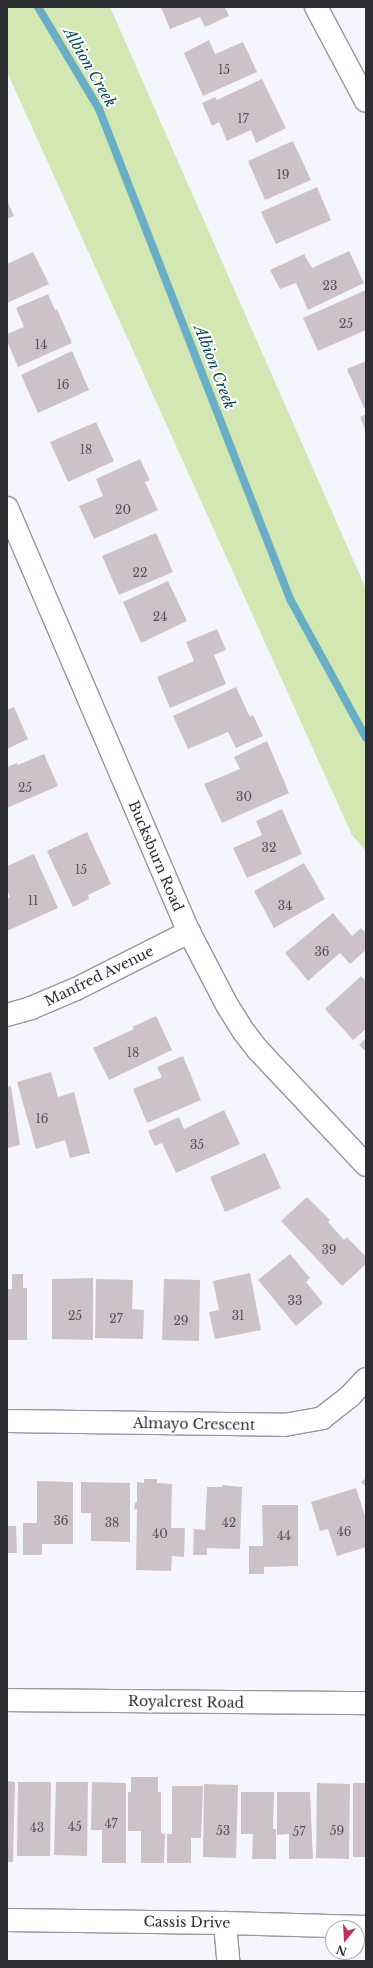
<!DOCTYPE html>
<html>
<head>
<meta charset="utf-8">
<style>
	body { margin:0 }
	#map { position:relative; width:373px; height:1968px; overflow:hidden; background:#f5f6fd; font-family:"Libre Baskerville",serif }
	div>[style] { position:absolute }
	.green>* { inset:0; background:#d2e7b1 }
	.stream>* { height:8px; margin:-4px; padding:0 4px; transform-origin:4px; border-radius:4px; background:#68afc6 }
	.building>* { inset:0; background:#cdc2c8 }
	.roads { filter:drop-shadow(1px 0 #9597a1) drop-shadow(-1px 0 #9597a1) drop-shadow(0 1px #9597a1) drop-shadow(0 -1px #9597a1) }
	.minor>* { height:22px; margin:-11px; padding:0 11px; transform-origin:11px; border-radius:11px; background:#fff }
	span { translate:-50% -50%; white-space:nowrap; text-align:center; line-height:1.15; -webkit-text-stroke:4px #fff; paint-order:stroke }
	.number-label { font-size:12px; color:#555358 }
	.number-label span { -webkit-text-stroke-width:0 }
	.street-label { font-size:14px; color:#2d2e32 }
	.water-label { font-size:15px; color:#084959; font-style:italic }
	.frame { position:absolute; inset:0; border:8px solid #2d2e32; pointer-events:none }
	.north { position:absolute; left:325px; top:1920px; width:40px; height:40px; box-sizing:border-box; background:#fff; border:1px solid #ababad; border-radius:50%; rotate:198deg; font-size:11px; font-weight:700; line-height:16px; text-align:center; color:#2d2e32 }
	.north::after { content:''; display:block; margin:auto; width:14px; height:18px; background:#c03157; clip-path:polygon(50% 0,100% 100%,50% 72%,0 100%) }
</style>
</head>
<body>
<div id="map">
	<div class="green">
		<i style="clip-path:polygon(7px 7px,110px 7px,366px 589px,366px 851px,352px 835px,7px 72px)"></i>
	</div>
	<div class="stream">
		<i style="left:38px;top:7px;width:119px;rotate:59.1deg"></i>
		<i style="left:99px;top:109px;width:526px;rotate:68.7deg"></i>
		<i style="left:290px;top:599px;width:158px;rotate:61.3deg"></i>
	</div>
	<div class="building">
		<i style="clip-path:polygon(161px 7px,225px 7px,229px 16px,205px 27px,200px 17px,170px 29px)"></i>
		<i style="clip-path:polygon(209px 40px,215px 54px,243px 42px,257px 72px,203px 96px,184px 53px)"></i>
		<i style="clip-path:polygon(262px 79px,286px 128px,256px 143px,251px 130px,227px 141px,219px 122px,212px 126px,202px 103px,215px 97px,217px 100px)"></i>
		<i style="clip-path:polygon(293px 141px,311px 180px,265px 200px,248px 161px)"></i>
		<i style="clip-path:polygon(317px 187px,331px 220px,276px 244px,261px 212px)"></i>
		<i style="clip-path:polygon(7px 200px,14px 216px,7px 219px)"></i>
		<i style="clip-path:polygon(349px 251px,364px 283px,308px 310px,296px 283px,280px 289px,270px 270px,304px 254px,312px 268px)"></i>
		<i style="clip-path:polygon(33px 252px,49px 284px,7px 303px,7px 264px)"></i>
		<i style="clip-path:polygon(366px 290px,366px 330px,318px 351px,303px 318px)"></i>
		<i style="clip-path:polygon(48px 294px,55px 310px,57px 309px,72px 343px,18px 367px,7px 341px,7px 334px,24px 327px,16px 308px)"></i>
		<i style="clip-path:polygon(72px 351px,89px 390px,38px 413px,21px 375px)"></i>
		<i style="clip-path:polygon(366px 361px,366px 408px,364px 408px,347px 369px)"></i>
		<i style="clip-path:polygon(366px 414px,366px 432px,360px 417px)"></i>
		<i style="clip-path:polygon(96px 422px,114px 461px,68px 482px,50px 442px)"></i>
		<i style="clip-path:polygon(140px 459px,150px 480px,145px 482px,158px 510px,94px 539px,79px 506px,103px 496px,96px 479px)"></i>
		<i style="clip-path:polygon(156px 533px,173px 572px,119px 595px,102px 556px)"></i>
		<i style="clip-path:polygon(168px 581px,187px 621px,141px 643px,123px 602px)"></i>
		<i style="clip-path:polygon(217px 629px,226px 650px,214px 655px,226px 684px,170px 708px,157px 677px,194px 661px,186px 642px)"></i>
		<i style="clip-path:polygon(236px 687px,250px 717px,253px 715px,263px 736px,236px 748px,228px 732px,188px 749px,173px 716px)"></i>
		<i style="clip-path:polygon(14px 707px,28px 739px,7px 749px,7px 710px)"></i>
		<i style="clip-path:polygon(267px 741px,289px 793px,222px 823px,204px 784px,240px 769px,234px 757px)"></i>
		<i style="clip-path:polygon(44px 754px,58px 786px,7px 808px,7px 767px,17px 763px,18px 765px)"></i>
		<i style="clip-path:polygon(282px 809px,302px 854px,247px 878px,233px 848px,262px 835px,256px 821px)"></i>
		<i style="clip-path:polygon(87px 832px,111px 884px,88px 895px,89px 899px,73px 907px,47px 851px)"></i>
		<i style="clip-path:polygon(34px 854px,58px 908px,7px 931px,7px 899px,10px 897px,7px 890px,7px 866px)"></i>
		<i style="clip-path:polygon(304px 863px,325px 899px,274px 928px,254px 891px)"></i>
		<i style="clip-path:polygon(333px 913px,352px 936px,361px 928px,366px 933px,366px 950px,350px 964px,340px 953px,308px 981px,285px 953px)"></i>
		<i style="clip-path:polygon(361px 976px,366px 981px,366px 1029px,353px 1040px,325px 1009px)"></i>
		<i style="clip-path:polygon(156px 1016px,172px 1050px,109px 1080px,93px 1048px,134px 1029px,132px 1027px)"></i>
		<i style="clip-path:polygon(366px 1038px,366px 1052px,359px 1045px)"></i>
		<i style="clip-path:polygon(183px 1056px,201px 1100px,147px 1123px,133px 1089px,162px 1077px,157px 1067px)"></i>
		<i style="clip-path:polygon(51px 1072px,58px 1097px,74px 1092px,90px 1153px,70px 1158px,65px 1140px,36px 1149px,17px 1082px)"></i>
		<i style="clip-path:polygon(11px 1086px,20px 1145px,7px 1148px,7px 1087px)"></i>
		<i style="clip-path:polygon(224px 1110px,240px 1144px,176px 1173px,162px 1143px,155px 1146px,148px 1131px,179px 1117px,184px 1129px)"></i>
		<i style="clip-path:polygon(265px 1153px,281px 1188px,225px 1212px,210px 1177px)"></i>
		<i style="clip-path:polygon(307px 1197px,330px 1220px,328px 1222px,344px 1240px,347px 1237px,366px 1257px,366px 1264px,342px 1286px,281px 1221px)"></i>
		<i style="clip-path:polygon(290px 1254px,310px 1278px,306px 1282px,323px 1303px,296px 1326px,258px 1280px)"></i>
		<i style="clip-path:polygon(250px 1273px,261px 1330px,215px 1339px,209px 1312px,219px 1310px,213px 1281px)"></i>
		<i style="clip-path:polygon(12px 1274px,23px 1274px,23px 1288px,27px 1288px,27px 1340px,7px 1340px,7px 1289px,12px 1289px)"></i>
		<i style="clip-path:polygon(93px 1278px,93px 1340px,52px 1339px,52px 1279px)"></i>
		<i style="clip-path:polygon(96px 1279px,133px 1280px,132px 1309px,144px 1310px,143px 1339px,95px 1338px)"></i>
		<i style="clip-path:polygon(164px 1279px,200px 1280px,199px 1341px,162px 1340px)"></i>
		<i style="clip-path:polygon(366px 1478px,366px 1487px,361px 1482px)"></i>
		<i style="clip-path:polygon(144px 1479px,157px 1479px,157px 1483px,172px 1484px,171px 1528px,185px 1528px,184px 1557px,172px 1556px,171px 1571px,136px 1570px,137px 1509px,134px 1510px,135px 1503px,137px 1502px,137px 1482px,144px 1483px)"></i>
		<i style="clip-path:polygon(37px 1481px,73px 1482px,73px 1544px,42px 1544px,42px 1555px,23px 1555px,23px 1523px,37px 1523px)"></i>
		<i style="clip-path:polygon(81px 1482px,130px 1483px,130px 1542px,91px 1541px,91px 1513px,81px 1513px)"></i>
		<i style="clip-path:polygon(222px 1485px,242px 1487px,240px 1549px,207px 1548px,207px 1555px,193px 1555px,194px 1529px,205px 1530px,207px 1487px,222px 1487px)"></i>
		<i style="clip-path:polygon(356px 1488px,366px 1519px,366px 1547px,337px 1556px,328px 1529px,320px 1531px,311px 1502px)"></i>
		<i style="clip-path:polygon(262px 1505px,298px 1505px,298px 1566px,264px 1567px,264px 1574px,249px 1574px,249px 1546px,263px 1546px)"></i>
		<i style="clip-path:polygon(7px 1526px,16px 1526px,17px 1553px,7px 1553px)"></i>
		<i style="clip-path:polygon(131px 1777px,158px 1777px,158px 1792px,161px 1792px,161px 1833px,165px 1834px,164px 1863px,141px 1863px,141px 1831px,128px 1831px,128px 1792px,131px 1792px)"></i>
		<i style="clip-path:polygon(7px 1781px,15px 1782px,13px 1862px,7px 1862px)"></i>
		<i style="clip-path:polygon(18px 1782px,51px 1782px,50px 1856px,17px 1856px)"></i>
		<i style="clip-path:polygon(56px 1782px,88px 1782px,87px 1856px,54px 1855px)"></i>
		<i style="clip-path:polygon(92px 1782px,126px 1783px,126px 1863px,102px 1863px,102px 1830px,91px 1830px)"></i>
		<i style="clip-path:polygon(317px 1783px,350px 1784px,349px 1859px,316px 1858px)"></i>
		<i style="clip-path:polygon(353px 1783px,366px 1783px,366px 1857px,353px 1857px)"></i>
		<i style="clip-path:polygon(204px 1784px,238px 1785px,236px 1858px,203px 1857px)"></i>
		<i style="clip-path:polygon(172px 1786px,203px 1786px,201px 1838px,191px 1838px,191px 1863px,167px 1863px,167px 1834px,172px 1834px)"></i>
		<i style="clip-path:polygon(241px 1792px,274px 1792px,273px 1829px,276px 1829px,276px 1859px,252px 1859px,253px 1834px,241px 1834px)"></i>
		<i style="clip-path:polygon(277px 1792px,310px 1792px,313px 1859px,289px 1859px,289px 1834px,277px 1835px)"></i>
	</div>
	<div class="roads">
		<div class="minor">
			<i style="left:316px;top:7px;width:106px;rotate:62deg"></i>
			<i style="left:7px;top:508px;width:461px;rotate:66.8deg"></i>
			<i style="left:189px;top:932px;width:82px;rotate:62.5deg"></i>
			<i style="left:227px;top:1005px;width:32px;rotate:58deg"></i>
			<i style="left:244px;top:1032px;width:24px;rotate:52deg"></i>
			<i style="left:259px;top:1051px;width:156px;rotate:46.8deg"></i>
			<i style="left:7px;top:1015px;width:25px;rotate:-16deg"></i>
			<i style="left:31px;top:1008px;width:49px;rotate:-22.9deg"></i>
			<i style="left:76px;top:989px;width:127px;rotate:-26.8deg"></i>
			<i style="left:7px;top:1421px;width:277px;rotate:0.8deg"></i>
			<i style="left:284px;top:1425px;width:39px;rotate:-10deg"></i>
			<i style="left:322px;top:1418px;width:36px;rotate:-38deg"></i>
			<i style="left:350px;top:1396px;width:23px;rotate:-47deg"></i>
			<i style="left:7px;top:1700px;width:359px;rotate:0.5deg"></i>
			<i style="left:7px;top:1920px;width:218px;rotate:0.8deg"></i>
			<i style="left:225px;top:1923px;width:141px;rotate:1.6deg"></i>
			<i style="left:225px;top:1923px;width:38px;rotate:85deg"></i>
		</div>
	</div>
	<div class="number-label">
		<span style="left:224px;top:70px">15</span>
		<span style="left:243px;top:119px">17</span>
		<span style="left:283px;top:175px">19</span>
		<span style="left:330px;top:286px">23</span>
		<span style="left:346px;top:324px">25</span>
		<span style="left:41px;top:345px">14</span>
		<span style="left:63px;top:385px">16</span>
		<span style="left:86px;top:450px">18</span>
		<span style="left:123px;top:510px">20</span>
		<span style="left:140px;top:573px">22</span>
		<span style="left:160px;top:617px">24</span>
		<span style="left:25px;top:788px">25</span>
		<span style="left:244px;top:797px">30</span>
		<span style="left:269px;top:848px">32</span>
		<span style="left:81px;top:870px">15</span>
		<span style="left:33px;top:901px">11</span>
		<span style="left:285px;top:906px">34</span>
		<span style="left:322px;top:952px">36</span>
		<span style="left:133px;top:1053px">18</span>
		<span style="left:42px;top:1119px">16</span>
		<span style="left:197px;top:1145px">35</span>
		<span style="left:329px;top:1250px">39</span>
		<span style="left:295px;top:1301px">33</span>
		<span style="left:75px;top:1316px">25</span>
		<span style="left:238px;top:1316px">31</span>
		<span style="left:116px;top:1319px">27</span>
		<span style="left:181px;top:1321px">29</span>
		<span style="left:61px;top:1521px">36</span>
		<span style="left:112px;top:1523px">38</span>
		<span style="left:229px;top:1523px">42</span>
		<span style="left:344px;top:1532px">46</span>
		<span style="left:160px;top:1534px">40</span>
		<span style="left:284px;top:1536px">44</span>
		<span style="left:111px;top:1824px">47</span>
		<span style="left:75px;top:1827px">45</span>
		<span style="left:37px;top:1828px">43</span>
		<span style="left:223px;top:1831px">53</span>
		<span style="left:337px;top:1831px">59</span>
		<span style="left:299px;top:1832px">57</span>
	</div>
	<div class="street-label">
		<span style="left:156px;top:856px;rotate:67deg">Bucksburn Road</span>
		<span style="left:99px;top:976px;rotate:-26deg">Manfred Avenue</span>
		<span style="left:194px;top:1424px;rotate:1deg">Almayo Crescent</span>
		<span style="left:186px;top:1702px;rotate:1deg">Royalcrest Road</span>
		<span style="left:187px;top:1922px;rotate:1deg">Cassis Drive</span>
	</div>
	<div class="water-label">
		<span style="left:90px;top:67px;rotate:60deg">Albion Creek</span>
		<span style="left:215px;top:367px;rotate:69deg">Albion Creek</span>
	</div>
	<div class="frame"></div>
	<div class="north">N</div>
</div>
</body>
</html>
